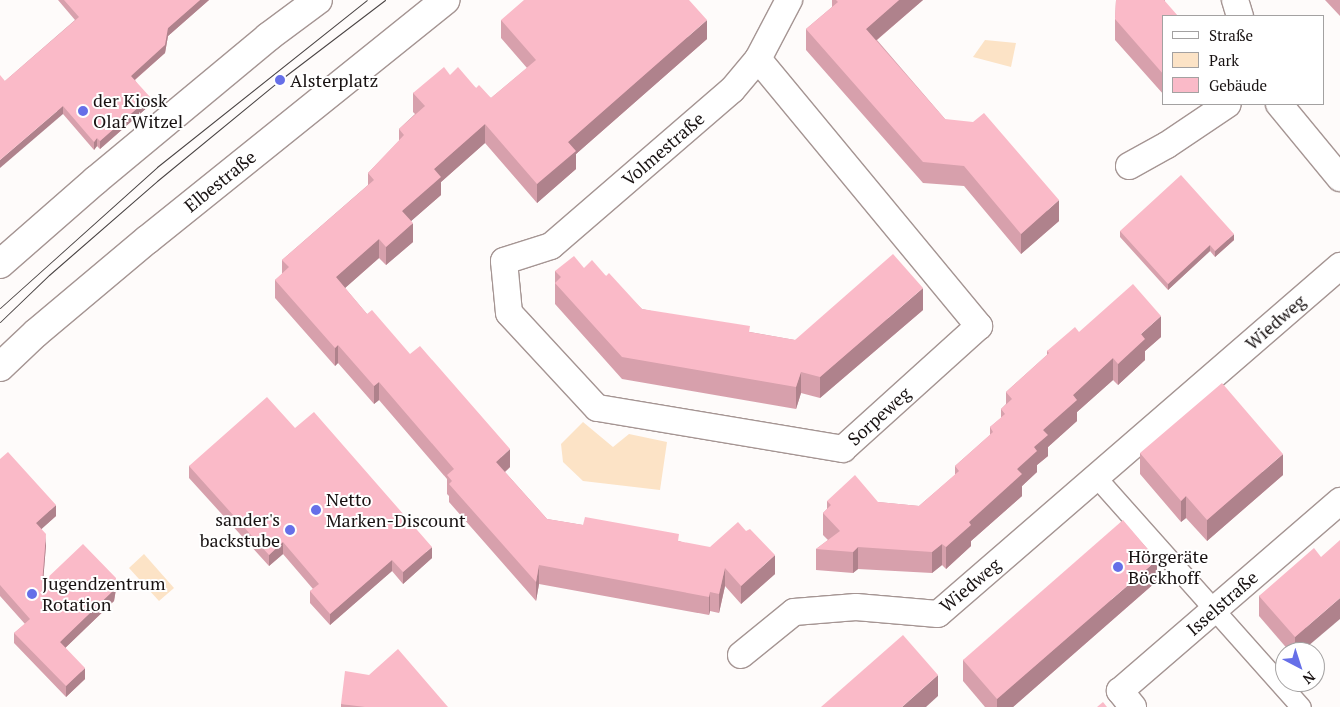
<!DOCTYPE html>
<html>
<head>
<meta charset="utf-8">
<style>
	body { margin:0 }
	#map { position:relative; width:1340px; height:707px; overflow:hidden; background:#fefbfa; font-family:"PT Serif",serif }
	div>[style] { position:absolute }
	.green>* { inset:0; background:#fce3c6 }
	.roads { filter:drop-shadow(1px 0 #a59593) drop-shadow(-1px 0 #a59593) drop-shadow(0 1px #a59593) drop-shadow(0 -1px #a59593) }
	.pedestrian>* { height:19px; margin:-9.5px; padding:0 9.5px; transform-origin:9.5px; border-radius:9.5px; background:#fff }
	.minor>* { height:26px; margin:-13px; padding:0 13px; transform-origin:13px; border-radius:13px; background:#fff }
	.tertiary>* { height:28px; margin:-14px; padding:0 14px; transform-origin:14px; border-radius:14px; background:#fff }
	.tram>* { height:1px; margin:-0.5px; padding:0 0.5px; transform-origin:0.5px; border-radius:0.5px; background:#494343 }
	.wall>* { inset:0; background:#d7a0ac }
	.shaded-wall>* { inset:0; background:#af828c }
	.building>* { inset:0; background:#fabac8 }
	.dots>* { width:14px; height:14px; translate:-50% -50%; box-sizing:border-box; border:2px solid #fff; border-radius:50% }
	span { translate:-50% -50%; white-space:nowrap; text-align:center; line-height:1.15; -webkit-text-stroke:4px #fff; paint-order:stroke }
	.poi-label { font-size:18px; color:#191313 }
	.left { translate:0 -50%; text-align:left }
	.right { translate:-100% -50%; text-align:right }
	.street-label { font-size:18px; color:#191313 }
	.legend { position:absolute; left:1162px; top:15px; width:162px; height:90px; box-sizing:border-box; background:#fff; border:1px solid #a3a1a1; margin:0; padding:6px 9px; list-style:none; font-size:15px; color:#191313 }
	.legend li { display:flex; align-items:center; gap:10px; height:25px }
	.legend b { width:25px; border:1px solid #a3a1a1 }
	.north { position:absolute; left:1275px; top:642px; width:50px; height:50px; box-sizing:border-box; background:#fff; border:1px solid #a3a1a1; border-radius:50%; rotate:140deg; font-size:14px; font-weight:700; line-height:20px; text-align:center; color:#191313 }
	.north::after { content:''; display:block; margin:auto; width:18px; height:22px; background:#666fe8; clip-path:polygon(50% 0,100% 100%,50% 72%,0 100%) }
</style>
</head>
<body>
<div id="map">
	<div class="green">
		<i style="clip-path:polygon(985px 40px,1016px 43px,1011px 67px,973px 57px)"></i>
		<i style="clip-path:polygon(583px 422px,613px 447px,629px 434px,667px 442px,660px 490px,583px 481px,563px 462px,561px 444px)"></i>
		<i style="clip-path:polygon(144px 554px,174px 588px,159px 601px,129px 568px)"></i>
	</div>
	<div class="roads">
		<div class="pedestrian">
			<i style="left:1096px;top:477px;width:308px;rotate:48.3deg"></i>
		</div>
		<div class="minor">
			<i style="left:1235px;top:0;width:17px;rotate:73deg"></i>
			<i style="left:758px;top:59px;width:347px;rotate:50.4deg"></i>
			<i style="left:979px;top:326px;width:183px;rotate:137.9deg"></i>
			<i style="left:843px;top:449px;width:249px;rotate:-170.5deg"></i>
			<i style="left:597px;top:408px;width:129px;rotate:-132.8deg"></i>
			<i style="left:509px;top:313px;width:52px;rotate:-95.5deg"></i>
			<i style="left:504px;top:261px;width:49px;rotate:-17.7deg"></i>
			<i style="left:551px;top:246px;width:239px;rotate:-40.8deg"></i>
			<i style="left:732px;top:90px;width:40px;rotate:-50deg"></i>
			<i style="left:758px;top:59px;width:67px;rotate:-62.3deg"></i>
			<i style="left:1279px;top:104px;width:96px;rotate:50.5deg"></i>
			<i style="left:1129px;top:166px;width:43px;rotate:-28.9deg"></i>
			<i style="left:1167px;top:145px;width:73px;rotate:-33.9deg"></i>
			<i style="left:741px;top:655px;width:68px;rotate:-39.1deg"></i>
			<i style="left:794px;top:612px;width:62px;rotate:-4.6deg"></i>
			<i style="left:856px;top:607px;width:82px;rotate:4.9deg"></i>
			<i style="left:938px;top:614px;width:532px;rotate:-40.88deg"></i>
			<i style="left:1133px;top:707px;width:21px;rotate:-129deg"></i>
			<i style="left:1120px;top:691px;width:291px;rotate:-40.8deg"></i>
		</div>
		<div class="tertiary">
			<i style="left:0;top:264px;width:128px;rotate:-41.2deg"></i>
			<i style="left:96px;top:180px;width:224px;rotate:-39.7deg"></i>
			<i style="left:268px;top:37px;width:62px;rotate:-36.5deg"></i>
			<i style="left:0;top:367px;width:50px;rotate:-43.4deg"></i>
			<i style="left:36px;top:333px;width:145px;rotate:-40deg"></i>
			<i style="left:147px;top:240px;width:383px;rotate:-38.8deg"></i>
		</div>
	</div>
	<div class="tram">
		<i style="left:0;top:308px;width:211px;rotate:-41.9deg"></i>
		<i style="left:157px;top:167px;width:268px;rotate:-38.5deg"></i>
		<i style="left:0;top:322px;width:68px;rotate:-43.8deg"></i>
		<i style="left:49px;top:275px;width:143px;rotate:-41deg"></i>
		<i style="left:157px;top:181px;width:159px;rotate:-39.4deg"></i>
		<i style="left:280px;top:80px;width:132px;rotate:-37.3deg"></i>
	</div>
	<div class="wall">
		<i style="clip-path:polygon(58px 0,209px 0,168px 36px,165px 53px,135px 80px,150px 105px,100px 149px,97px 146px,94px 150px,63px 114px,5px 81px,75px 20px)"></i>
		<i style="clip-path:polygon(832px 0,923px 0,877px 40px,945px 119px,1059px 221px,1021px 254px,964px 186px,923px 183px,806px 50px,806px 29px,832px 7px)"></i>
		<i style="clip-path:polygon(1116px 0,1165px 0,1164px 16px,1164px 95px,1115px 40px,1115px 19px)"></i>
		<i style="clip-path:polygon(1325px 0,1340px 0,1340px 16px)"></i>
		<i style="clip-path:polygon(501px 20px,707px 39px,576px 154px,576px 169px,537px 203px,485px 143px,441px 182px,441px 195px,411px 221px,413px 242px,386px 265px,379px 258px,345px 288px,367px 314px,510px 467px,505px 472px,547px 519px,679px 541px,775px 574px,741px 604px,725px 586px,719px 613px,710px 611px,709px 615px,539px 584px,536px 601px,449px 502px,449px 496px,447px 494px,447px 479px,379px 400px,374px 404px,338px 363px,335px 366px,275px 298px,275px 280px,282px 274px,282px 260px,368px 185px,368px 173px,399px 141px,399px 129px,415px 114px,413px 112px,413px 93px,450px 75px,476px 88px,491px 98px,527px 68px,501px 38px)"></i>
		<i style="clip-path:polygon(1120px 231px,1234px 240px,1215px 257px,1210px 251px,1168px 290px,1120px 237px)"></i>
		<i style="clip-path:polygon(584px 268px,606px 276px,642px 309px,750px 332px,795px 340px,923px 310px,820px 398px,801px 393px,796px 409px,622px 379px,555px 304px,555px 271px)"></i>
		<i style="clip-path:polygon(1079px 332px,1161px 337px,1145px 351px,1145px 360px,1118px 385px,1113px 380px,1077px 412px,1077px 421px,1048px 447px,1048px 456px,1037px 465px,1037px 472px,1022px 486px,1022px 496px,971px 541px,971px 546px,946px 569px,942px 565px,932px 573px,858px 569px,853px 573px,816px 570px,816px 549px,828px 540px,823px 535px,823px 513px,827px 509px,827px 501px,878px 502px,919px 506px,955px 475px,955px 466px,990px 435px,990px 427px,1001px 418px,1001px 409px,1006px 404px,1006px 392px,1047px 355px,1047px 351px)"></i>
		<i style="clip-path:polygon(295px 428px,432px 558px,403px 584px,392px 571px,330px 625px,310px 603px,310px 591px,313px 589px,283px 554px,269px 566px,189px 478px,189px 466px)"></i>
		<i style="clip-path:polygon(1140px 453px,1283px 475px,1207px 541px,1186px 518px,1181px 522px,1140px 474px)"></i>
		<i style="clip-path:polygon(0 459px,56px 516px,41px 529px,46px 545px,43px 582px,116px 589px,114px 601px,65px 648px,85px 679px,66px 697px,14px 643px,14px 633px,25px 624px,0 596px)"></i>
		<i style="clip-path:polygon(1321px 557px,1301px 652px,1290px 652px,1259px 616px,1259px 596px)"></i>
		<i style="clip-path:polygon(1157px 581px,1013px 707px,985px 707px,963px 681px,963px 660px)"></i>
		<i style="clip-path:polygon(341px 704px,448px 707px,341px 707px)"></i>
	</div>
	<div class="shaded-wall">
		<i style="clip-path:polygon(200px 0,209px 0,168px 36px,165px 53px,131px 83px,131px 76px,168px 28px)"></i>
		<i style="clip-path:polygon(899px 0,923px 0,866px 49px,866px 29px)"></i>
		<i style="clip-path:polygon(707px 20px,707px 39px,576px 154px,576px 169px,537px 203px,537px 184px,568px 142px)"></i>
		<i style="clip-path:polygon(150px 97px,150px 105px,100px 149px,100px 141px)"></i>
		<i style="clip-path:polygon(63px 106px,63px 114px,0 168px,0 160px)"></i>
		<i style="clip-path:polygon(485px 124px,485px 143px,441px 182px,441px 195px,402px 229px,402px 211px,434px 169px)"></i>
		<i style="clip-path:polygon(97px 138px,97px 146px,94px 150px,94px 142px)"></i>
		<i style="clip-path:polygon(1059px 200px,1059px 221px,1021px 254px,1021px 234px)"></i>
		<i style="clip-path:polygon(413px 223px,413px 242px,386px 265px,386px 247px)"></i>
		<i style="clip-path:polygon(1234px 234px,1234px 240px,1215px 257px,1215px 251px)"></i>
		<i style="clip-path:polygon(379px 239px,379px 258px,336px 296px,336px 277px)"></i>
		<i style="clip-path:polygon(1210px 245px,1210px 251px,1168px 290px,1168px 284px)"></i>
		<i style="clip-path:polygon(923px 288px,923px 310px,820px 398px,820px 377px)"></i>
		<i style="clip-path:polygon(1161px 316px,1161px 337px,1145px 351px,1145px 360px,1118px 385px,1118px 364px,1141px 334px)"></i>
		<i style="clip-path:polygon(338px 345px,338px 363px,335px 366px,335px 348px)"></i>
		<i style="clip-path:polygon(1113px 358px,1113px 380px,1077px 412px,1077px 421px,1048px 447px,1048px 456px,1037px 465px,1037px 472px,1022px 486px,1022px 496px,971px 541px,971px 546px,946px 569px,946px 547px,1017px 469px,1034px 447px,1043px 430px,1073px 395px)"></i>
		<i style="clip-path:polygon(801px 372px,801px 393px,796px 409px,796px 387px)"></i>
		<i style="clip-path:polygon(379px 382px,379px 400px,374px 404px,374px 386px)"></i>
		<i style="clip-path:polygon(510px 449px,510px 467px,496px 480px,496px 462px)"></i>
		<i style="clip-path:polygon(1283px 454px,1283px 475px,1207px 541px,1207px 520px)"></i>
		<i style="clip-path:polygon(1186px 496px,1186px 518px,1181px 522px,1181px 501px)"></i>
		<i style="clip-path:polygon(56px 505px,56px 516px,36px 534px,36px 523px)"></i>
		<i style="clip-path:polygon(46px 534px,46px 545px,42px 594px,42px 583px)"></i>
		<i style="clip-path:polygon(283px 542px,283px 554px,269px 566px,269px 555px)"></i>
		<i style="clip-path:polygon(942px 544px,942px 565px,932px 573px,932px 552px)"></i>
		<i style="clip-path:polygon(432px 547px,432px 558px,403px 584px,403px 572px)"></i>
		<i style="clip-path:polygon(858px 547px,858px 569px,853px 573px,853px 552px)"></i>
		<i style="clip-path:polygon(775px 555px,775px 574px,741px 604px,741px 586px)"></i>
		<i style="clip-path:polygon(392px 560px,392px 571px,330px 625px,330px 614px)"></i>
		<i style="clip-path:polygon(1157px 560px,1157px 581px,1013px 707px,997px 707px,997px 699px)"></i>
		<i style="clip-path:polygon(539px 565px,539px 584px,536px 601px,536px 582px)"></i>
		<i style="clip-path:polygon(725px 568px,725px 586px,719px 613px,719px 594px)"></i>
		<i style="clip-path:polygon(116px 578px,116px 589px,114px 601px,60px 653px,60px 642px)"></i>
		<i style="clip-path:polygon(710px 592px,710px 611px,709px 615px,709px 597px)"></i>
		<i style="clip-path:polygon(1340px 598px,1340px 619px,1301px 652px,1295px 652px,1295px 637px)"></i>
		<i style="clip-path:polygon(85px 668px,85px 679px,66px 697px,66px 686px)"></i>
		<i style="clip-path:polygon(938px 675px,938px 696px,926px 707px,902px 707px)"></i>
	</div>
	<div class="building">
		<i style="clip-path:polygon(64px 0,200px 0,168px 28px,165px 45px,131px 76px,150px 97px,100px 141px,97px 138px,94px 142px,63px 106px,0 160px,0 75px,5px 81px,79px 17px)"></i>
		<i style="clip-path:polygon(524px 0,689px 0,707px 20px,568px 142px,576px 151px,537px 184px,485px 124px,434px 169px,441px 177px,402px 211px,413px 223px,386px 247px,379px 239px,336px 277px,367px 314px,372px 310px,410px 354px,420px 346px,510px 449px,496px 462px,547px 519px,583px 525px,585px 517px,679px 534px,678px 541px,710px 547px,738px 522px,746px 531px,750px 529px,775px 555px,741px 586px,725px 568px,719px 594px,710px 592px,709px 597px,539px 565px,536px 582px,449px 484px,452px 481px,447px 475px,454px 469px,379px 382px,374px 386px,338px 345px,335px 348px,275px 280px,289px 267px,282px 260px,374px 180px,368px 173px,404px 135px,399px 129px,425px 106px,413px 93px,444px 67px,450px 75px,458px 67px,476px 88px,479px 85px,491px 98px,536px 60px,501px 20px)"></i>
		<i style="clip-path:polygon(836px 0,899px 0,866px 29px,945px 119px,973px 122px,984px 113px,1059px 200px,1021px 234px,964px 166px,923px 162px,806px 29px,838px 2px)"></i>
		<i style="clip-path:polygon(1116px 0,1164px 0,1178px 16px,1164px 16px,1164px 75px,1115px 19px)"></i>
		<i style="clip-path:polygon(1181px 175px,1234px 234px,1215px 251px,1210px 245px,1168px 284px,1120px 231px)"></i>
		<i style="clip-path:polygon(893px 254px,923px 288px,820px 377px,801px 372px,796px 387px,622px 357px,555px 283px,561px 277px,555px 271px,574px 256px,584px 268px,592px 260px,606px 276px,609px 273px,642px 309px,750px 326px,749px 332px,795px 340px)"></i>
		<i style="clip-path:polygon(1133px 284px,1161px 316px,1141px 334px,1145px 339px,1118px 364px,1113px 358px,1073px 395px,1077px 400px,1043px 430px,1048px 435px,1034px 447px,1037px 451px,1017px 469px,1022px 474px,969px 522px,971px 525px,946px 547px,942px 544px,932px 552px,858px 547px,853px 552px,816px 549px,840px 531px,823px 513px,831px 505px,827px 501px,855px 475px,878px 502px,919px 506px,959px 471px,955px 466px,993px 432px,990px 427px,1005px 414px,1001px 409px,1012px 399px,1006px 392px,1049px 353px,1047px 351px,1075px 327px,1079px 332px)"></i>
		<i style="clip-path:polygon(1222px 383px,1283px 454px,1207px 520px,1186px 496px,1181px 501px,1140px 453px)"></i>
		<i style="clip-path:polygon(267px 397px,295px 428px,314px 412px,432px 547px,403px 572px,392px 560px,330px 614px,310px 591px,319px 584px,283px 542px,269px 555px,189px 466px)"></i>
		<i style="clip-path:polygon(8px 452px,56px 505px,36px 523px,46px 534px,42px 583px,83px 544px,116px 578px,114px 590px,60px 642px,85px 668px,66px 686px,14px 633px,30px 619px,0 585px,0 459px)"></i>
		<i style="clip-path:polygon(1123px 520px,1157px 560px,997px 699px,963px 660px)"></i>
		<i style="clip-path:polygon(1340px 540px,1340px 598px,1295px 637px,1259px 596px,1314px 548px,1321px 557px)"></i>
		<i style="clip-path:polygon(903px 635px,938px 675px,902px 707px,821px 707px)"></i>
		<i style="clip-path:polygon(398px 649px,448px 707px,365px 707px,341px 704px,345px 671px,369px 675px)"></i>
		<i style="clip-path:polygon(1103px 702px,1107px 707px,1097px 707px)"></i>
	</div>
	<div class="dots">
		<i style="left:280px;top:80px;background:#666fe8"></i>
		<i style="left:83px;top:111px;background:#666fe8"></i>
		<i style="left:316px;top:510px;background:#666fe8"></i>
		<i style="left:290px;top:530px;background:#666fe8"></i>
		<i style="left:1118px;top:567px;background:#666fe8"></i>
		<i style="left:32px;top:594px;background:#666fe8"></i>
	</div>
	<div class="poi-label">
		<span class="left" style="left:290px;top:80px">Alsterplatz</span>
		<span class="left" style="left:93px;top:111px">der Kiosk<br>Olaf Witzel</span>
		<span class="left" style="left:326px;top:510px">Netto<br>Marken-Discount</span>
		<span class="right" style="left:280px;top:530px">sander's<br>backstube</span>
		<span class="left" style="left:1128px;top:567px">Hörgeräte<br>Böckhoff</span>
		<span class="left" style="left:42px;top:594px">Jugendzentrum<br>Rotation</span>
	</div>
	<div class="street-label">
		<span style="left:663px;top:149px;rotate:-41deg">Volmestraße</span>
		<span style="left:220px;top:181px;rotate:-39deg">Elbestraße</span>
		<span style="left:1275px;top:322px;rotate:-41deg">Wiedweg</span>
		<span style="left:879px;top:416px;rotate:-42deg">Sorpeweg</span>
		<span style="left:970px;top:585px;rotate:-40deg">Wiedweg</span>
		<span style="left:1222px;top:603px;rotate:-41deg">Isselstraße</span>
	</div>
	<ul class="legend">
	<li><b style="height:6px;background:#fff"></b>Straße</li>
	<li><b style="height:14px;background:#fce3c6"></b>Park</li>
	<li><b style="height:14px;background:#fabac8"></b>Gebäude</li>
	</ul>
	<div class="north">N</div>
</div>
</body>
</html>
